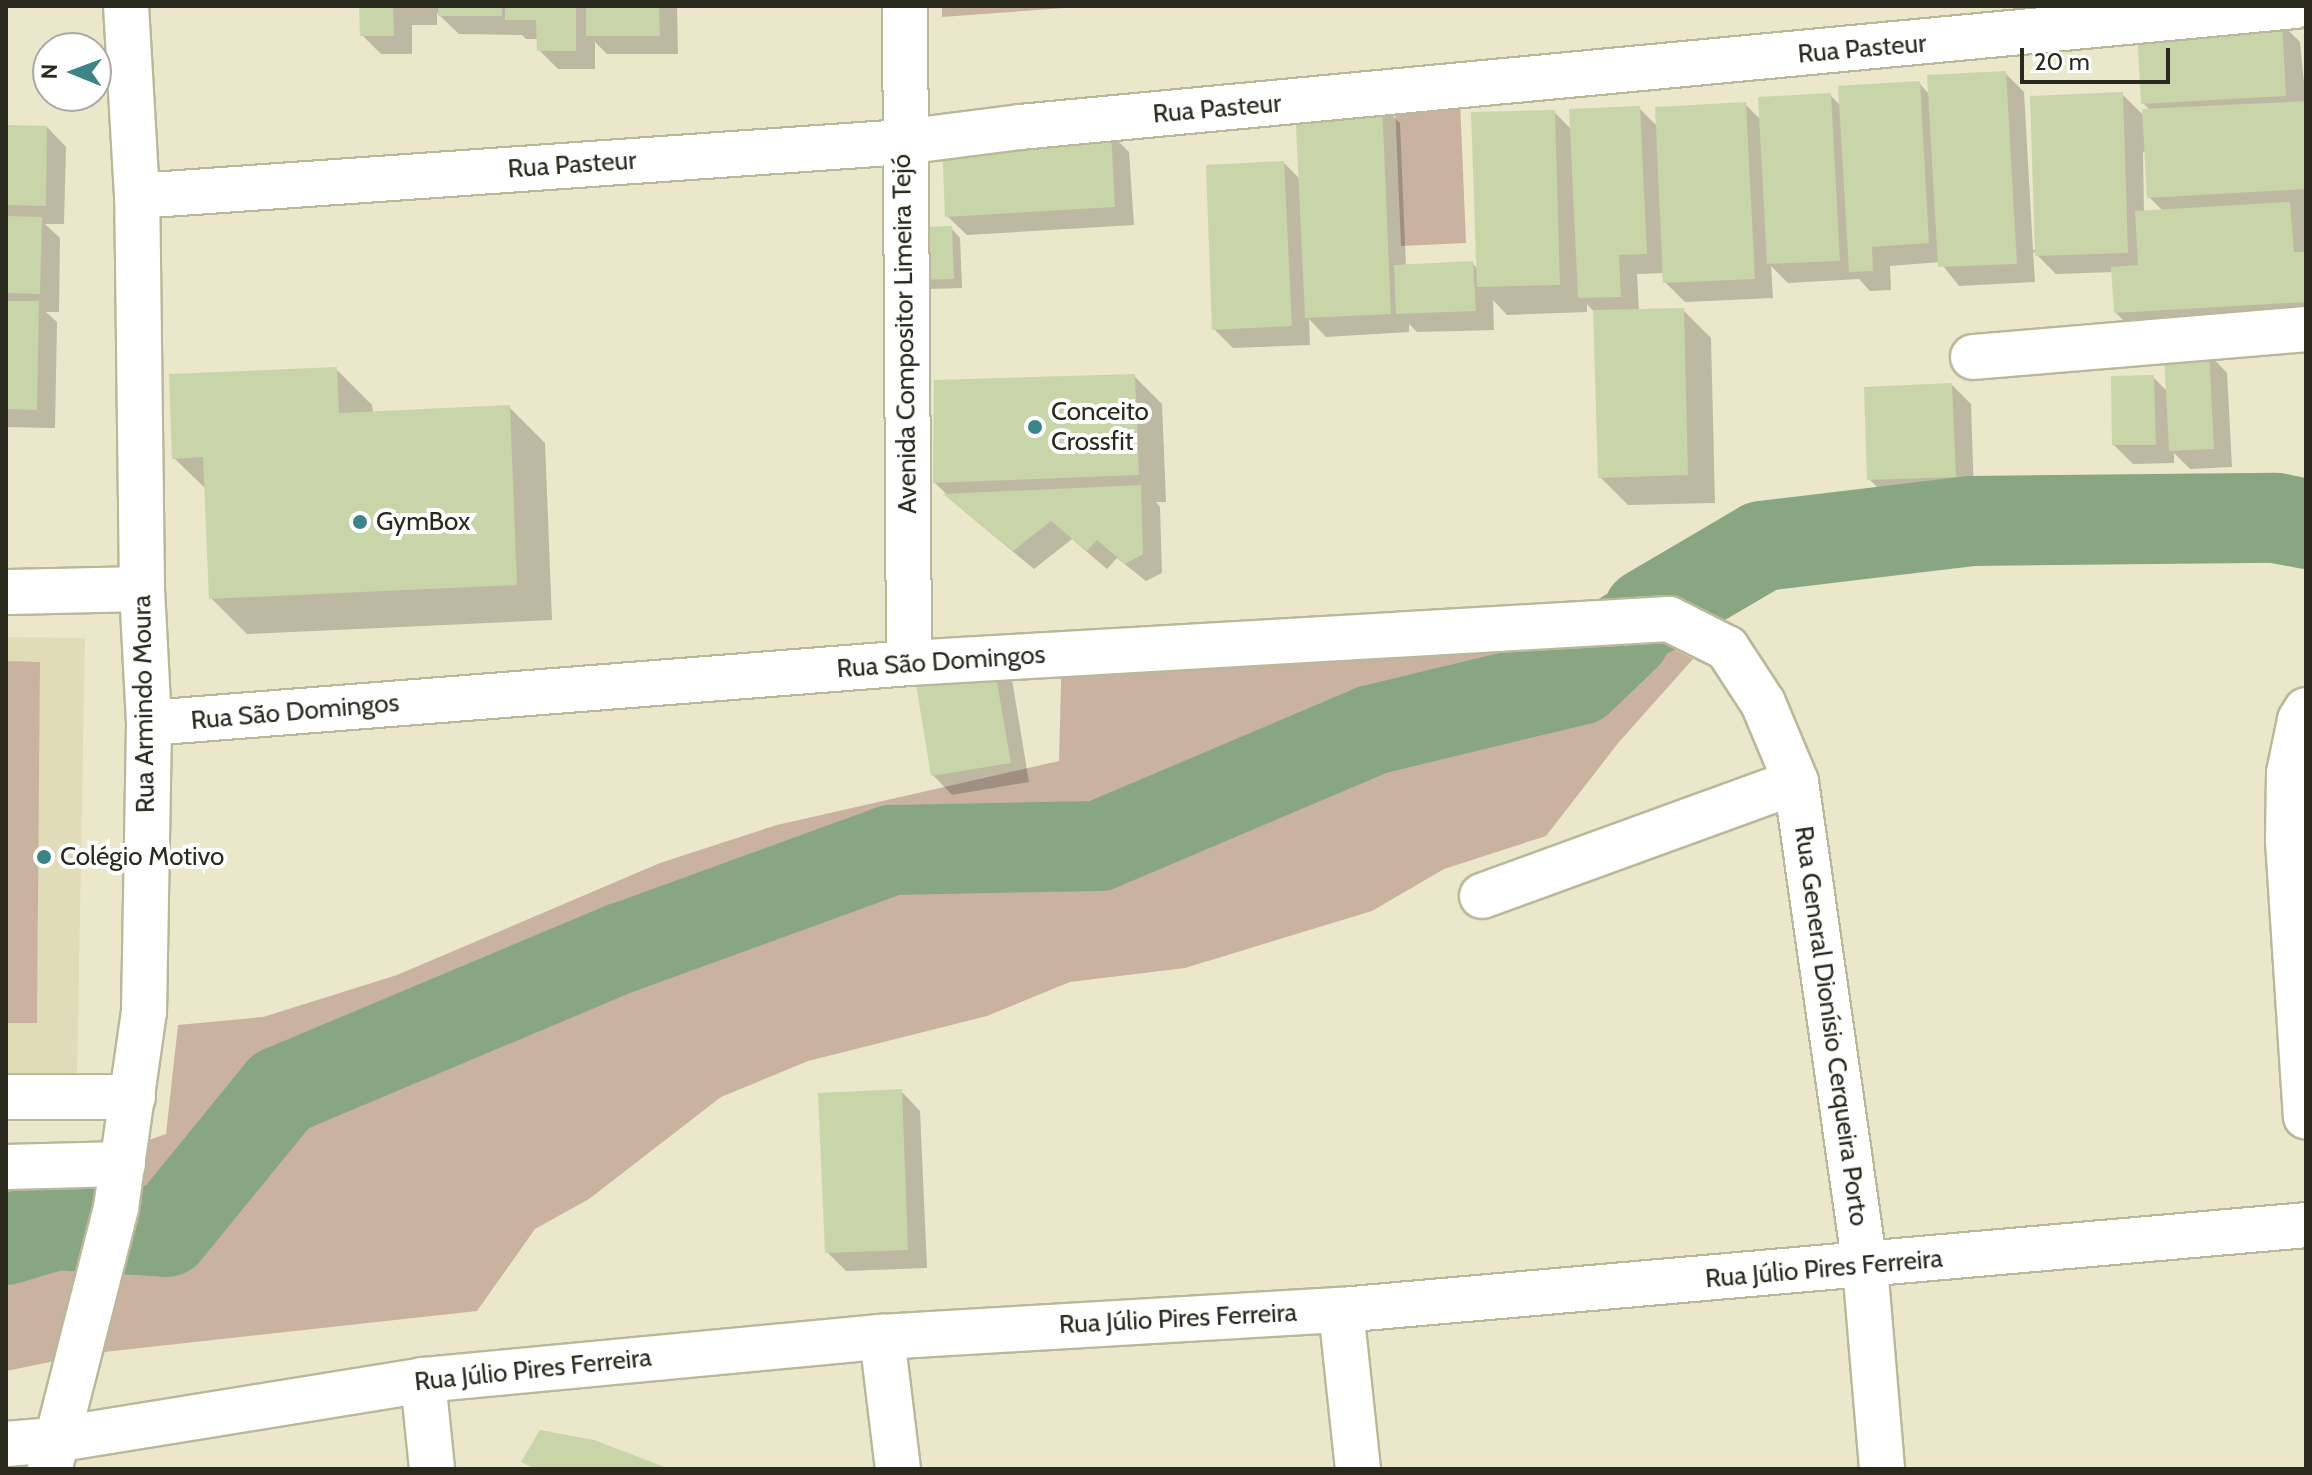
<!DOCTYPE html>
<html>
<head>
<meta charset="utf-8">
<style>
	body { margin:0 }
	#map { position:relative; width:2312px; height:1475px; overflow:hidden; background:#ebe7ca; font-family:Cabin,sans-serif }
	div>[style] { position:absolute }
	.built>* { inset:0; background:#e0dcb8 }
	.green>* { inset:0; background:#c9b3a0 }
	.shadow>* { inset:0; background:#0003 }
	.river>* { height:90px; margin:-45px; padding:0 45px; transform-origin:45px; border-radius:45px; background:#89a683 }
	.building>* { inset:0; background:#c8d5a9 }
	.roads { filter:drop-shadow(2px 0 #bab79a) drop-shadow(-2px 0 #bab79a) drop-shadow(0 2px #bab79a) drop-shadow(0 -2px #bab79a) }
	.minor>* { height:44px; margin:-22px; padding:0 22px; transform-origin:22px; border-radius:22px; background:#fff }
	.dots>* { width:22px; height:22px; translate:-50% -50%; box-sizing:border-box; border:4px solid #fff; border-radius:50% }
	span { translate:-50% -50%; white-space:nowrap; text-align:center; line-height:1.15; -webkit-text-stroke:8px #fff; paint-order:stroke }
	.street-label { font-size:26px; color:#2a291e }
	.poi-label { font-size:26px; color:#2a291e }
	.left { translate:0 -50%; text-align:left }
	.frame { position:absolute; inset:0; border:8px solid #2a291e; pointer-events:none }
	.north { position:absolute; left:32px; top:32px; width:80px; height:80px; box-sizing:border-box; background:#fff; border:2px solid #aaa9a5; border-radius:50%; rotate:271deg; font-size:22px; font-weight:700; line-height:32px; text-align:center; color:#2a291e }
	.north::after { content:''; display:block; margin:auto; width:28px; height:36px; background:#3c8586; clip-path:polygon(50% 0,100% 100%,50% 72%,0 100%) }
	.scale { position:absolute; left:2020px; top:48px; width:150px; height:36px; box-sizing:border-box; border:4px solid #2a291e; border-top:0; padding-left:10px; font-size:24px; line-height:28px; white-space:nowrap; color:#2a291e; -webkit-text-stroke:6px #fff; paint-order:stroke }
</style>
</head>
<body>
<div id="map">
	<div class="built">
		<i style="clip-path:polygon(6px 637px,85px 638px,77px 1078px,6px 1077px)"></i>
	</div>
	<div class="green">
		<i style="clip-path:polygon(942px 6px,1092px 6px,942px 17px)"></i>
		<i style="clip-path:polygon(1460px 101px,1466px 243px,1401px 246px,1395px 103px)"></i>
		<i style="clip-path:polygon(1589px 607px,1693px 659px,1619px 742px,1546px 836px,1444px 869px,1372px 911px,1185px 968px,1070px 982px,987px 1016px,808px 1061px,721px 1097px,589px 1199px,535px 1229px,477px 1311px,95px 1353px,6px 1371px,6px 1159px,86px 1162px,166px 1134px,178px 1025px,263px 1017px,397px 975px,660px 863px,777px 825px,1059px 761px,1062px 646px)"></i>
		<i style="clip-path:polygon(6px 661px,40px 662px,37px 1023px,6px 1023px)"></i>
	</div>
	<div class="shadow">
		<i style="clip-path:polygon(361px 6px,677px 6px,678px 54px,607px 54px,595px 42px,595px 69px,558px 69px,539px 50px,539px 39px,526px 39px,522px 35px,459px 34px,437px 13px,437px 25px,412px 25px,412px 54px,381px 54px,362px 35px)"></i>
		<i style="clip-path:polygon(evenodd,2281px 23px,2300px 42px,2306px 103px,2306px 331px,2144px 341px,2116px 313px,2113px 272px,2056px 274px,2033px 251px,2035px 282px,1959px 286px,1940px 262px,1890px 266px,1891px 290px,1870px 291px,1859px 279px,1788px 283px,1771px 266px,1773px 298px,1685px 302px,1665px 282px,1665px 273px,1637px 274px,1639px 311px,1683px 310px,1711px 338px,1715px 503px,1628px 505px,1600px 477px,1595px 313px,1587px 304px,1587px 312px,1507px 315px,1493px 300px,1494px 330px,1417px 332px,1409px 324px,1409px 332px,1326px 337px,1309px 319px,1310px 345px,1233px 348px,1214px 329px,1284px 163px,1301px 180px,1381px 104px,1400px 123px,1406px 266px,1472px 263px,1478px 269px,1554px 112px,1572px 130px,1639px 108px,1658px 127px,1745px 104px,1761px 120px,1830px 95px,1842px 107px,1919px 83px,1930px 95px,2005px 73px,2024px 92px,2033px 250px,2037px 250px,2122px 94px,2144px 116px,2151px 111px,2143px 103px,2281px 23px,2146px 151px,2149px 197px,2163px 211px,2144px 212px,2143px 152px,2146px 151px)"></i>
		<i style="clip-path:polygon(6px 127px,47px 127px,66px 147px,64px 224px,45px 224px,60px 238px,59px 312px,46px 312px,57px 322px,55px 428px,6px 427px)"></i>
		<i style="clip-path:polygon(1110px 133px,1129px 152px,1134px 225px,967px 235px,947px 216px)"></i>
		<i style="clip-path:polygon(951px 228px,960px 238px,962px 288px,930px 289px,921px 279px)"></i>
		<i style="clip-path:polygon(2208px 353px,2227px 373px,2232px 467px,2190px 469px,2174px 453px,2174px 463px,2133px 464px,2114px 445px,2153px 377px,2168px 392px)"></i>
		<i style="clip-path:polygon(336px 369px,372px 405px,373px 413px,509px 407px,545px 443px,552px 620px,247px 634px,211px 598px,207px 490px,174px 458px)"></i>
		<i style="clip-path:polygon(1134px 376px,1162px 404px,1166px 502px,1156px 502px,1160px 507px,1162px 573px,1146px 581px,1117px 558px,1107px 569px,1072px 539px,1034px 569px,965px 512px,935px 483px)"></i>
		<i style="clip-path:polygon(1952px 385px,1971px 404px,1974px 495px,1888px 498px,1869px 479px)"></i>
		<i style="clip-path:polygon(993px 661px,1012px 680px,1029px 782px,952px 795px,933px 775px)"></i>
		<i style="clip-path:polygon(901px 1091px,920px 1111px,927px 1268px,846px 1271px,827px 1252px)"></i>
	</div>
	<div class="river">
		<i style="left:1648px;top:613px;width:132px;rotate:-30.4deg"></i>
		<i style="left:1762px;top:546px;width:211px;rotate:-6.8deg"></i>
		<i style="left:1972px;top:521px;width:304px;rotate:-0.6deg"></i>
		<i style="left:2276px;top:518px;width:31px;rotate:11deg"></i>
		<i style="left:6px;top:1240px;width:52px;rotate:-16.7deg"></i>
		<i style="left:56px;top:1225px;width:110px;rotate:3.6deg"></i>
		<i style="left:166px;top:1232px;width:182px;rotate:-50.8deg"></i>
		<i style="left:281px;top:1091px;width:370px;rotate:-22.8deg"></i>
		<i style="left:622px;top:948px;width:286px;rotate:-20deg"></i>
		<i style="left:891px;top:850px;width:208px;rotate:-1.1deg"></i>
		<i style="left:1099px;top:846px;width:297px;rotate:-23deg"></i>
		<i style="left:1372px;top:730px;width:213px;rotate:-13.6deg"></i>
		<i style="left:1579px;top:680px;width:65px;rotate:-43.8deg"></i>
	</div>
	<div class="building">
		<i style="clip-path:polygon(359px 6px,393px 6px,394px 36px,360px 36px)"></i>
		<i style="clip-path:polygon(438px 6px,502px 6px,502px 16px,438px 16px)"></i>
		<i style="clip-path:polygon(505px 6px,576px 6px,576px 51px,537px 51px,536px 20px,505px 20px)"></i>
		<i style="clip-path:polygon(586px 6px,659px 6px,660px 36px,586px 36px)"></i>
		<i style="clip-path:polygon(2282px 21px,2286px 96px,2141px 104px,2137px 30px)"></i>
		<i style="clip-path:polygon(2006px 71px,2017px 264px,1938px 267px,1927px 75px)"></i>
		<i style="clip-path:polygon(1920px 81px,1929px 243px,1872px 247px,1873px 271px,1849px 272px,1838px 86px)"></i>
		<i style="clip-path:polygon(2123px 92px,2128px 253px,2035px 256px,2030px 96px)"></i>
		<i style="clip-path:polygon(1831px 93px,1840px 261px,1767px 264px,1758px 97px)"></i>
		<i style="clip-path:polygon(2306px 101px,2306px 189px,2147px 198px,2142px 109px)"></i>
		<i style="clip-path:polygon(1382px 102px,1391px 314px,1305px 318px,1295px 105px)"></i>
		<i style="clip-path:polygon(1746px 102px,1755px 279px,1663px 283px,1655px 107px)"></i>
		<i style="clip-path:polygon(1640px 106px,1647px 254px,1619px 255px,1621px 297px,1578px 298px,1569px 109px)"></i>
		<i style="clip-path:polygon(1555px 110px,1560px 285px,1477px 287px,1471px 112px)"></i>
		<i style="clip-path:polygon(6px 125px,47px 126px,46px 206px,6px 205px)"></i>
		<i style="clip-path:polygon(1111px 131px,1115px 207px,945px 217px,942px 141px)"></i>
		<i style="clip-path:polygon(1284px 161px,1292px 326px,1212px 330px,1206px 165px)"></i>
		<i style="clip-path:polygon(2290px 202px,2294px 252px,2306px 252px,2306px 302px,2114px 313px,2111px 267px,2138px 265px,2135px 211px)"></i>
		<i style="clip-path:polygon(6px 216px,42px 217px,40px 294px,6px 293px)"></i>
		<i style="clip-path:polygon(952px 226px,954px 279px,919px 280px,917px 227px)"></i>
		<i style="clip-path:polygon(1473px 261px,1476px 311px,1396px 314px,1394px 265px)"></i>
		<i style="clip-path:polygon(6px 301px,39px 301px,37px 410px,6px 409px)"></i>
		<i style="clip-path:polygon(1684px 308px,1688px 475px,1598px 478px,1593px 310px)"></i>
		<i style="clip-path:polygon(2209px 351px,2214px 449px,2169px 451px,2164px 353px)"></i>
		<i style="clip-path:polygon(337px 367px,339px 413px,510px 405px,517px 585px,209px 599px,203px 457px,172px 459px,169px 374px)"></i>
		<i style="clip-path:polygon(1135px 374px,1139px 475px,933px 483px,934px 380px)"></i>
		<i style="clip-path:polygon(2154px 375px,2156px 445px,2112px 445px,2111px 376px)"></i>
		<i style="clip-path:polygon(1952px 383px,1956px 477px,1867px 480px,1864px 387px)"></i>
		<i style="clip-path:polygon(1141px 485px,1143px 554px,1125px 564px,1097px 540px,1087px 551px,1051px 521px,1013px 551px,943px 494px)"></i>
		<i style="clip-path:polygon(993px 659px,1011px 763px,931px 776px,914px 672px)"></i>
		<i style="clip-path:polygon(902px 1089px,908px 1250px,825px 1253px,818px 1093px)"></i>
		<i style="clip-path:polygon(540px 1430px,594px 1440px,670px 1469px,536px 1469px,521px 1462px)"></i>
	</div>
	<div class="roads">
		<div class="minor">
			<i style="left:905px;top:6px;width:657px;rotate:89.65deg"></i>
			<i style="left:137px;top:196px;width:768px;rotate:-4.03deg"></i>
			<i style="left:903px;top:142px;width:118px;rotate:-7.3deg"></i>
			<i style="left:1020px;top:127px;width:1281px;rotate:-5.42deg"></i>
			<i style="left:1973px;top:357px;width:334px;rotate:-4.8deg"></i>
			<i style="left:6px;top:592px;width:136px;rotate:-1.3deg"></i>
			<i style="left:2306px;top:710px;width:12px;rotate:121deg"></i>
			<i style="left:2300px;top:720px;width:54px;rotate:101.7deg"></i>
			<i style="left:2289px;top:773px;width:68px;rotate:90.8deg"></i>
			<i style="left:2288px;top:841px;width:276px;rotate:86.3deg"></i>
			<i style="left:149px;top:723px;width:762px;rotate:-4.51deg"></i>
			<i style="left:909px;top:663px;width:761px;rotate:-3.31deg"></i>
			<i style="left:1669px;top:619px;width:65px;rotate:26.6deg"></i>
			<i style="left:1727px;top:648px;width:66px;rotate:56.8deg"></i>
			<i style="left:1763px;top:703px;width:86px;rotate:67.3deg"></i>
			<i style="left:1796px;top:782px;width:489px;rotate:81.9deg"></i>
			<i style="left:1865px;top:1266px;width:204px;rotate:85.2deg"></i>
			<i style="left:1482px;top:896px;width:334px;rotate:-20deg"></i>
			<i style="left:6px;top:1097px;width:127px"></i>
			<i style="left:6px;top:1167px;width:117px;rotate:-1.5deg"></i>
			<i style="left:1341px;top:1310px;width:160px;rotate:83.9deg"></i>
			<i style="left:882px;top:1337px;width:133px;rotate:83.1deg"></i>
			<i style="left:423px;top:1380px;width:89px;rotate:84.2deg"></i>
			<i style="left:6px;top:1444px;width:48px;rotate:-4.8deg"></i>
			<i style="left:54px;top:1440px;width:374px;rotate:-9.2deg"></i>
			<i style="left:423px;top:1380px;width:461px;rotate:-5.4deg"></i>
			<i style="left:882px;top:1337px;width:460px;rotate:-3.4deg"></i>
			<i style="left:1341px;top:1310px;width:969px;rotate:-5.03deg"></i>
			<i style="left:50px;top:1467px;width:267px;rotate:-75.7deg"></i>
			<i style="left:116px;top:1208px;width:198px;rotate:-81.9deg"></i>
			<i style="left:144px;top:1012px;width:289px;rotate:-89deg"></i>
			<i style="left:149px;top:723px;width:134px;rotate:-93deg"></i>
			<i style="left:142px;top:589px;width:393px;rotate:-90.7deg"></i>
			<i style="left:137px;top:196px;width:190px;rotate:-93.3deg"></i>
		</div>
	</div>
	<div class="dots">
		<i style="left:1035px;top:427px;background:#3c8586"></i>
		<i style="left:360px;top:522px;background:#3c8586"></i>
		<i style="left:44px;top:857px;background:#3c8586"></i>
	</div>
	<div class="street-label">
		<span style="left:1862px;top:49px;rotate:-5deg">Rua Pasteur</span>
		<span style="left:1217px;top:109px;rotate:-5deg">Rua Pasteur</span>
		<span style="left:572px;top:165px;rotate:-4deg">Rua Pasteur</span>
		<span style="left:905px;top:334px;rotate:-91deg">Avenida Compositor Limeira Tejó</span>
		<span style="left:941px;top:662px;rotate:-4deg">Rua São Domingos</span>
		<span style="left:144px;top:704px;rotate:-91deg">Rua Armindo Moura</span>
		<span style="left:295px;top:712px;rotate:-5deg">Rua São Domingos</span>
		<span style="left:1831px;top:1026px;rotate:82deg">Rua General Dionísio Cerqueira Porto</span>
		<span style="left:1824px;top:1269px;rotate:-5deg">Rua Júlio Pires Ferreira</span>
		<span style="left:1178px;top:1319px;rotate:-3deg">Rua Júlio Pires Ferreira</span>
		<span style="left:533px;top:1370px;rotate:-6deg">Rua Júlio Pires Ferreira</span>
	</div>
	<div class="poi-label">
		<span class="left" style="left:1051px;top:427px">Conceito<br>Crossfit</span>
		<span class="left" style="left:376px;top:522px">GymBox</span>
		<span class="left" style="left:60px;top:857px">Colégio Motivo</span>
	</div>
	<div class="frame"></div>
	<div class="north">N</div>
	<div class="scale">20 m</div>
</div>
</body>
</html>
